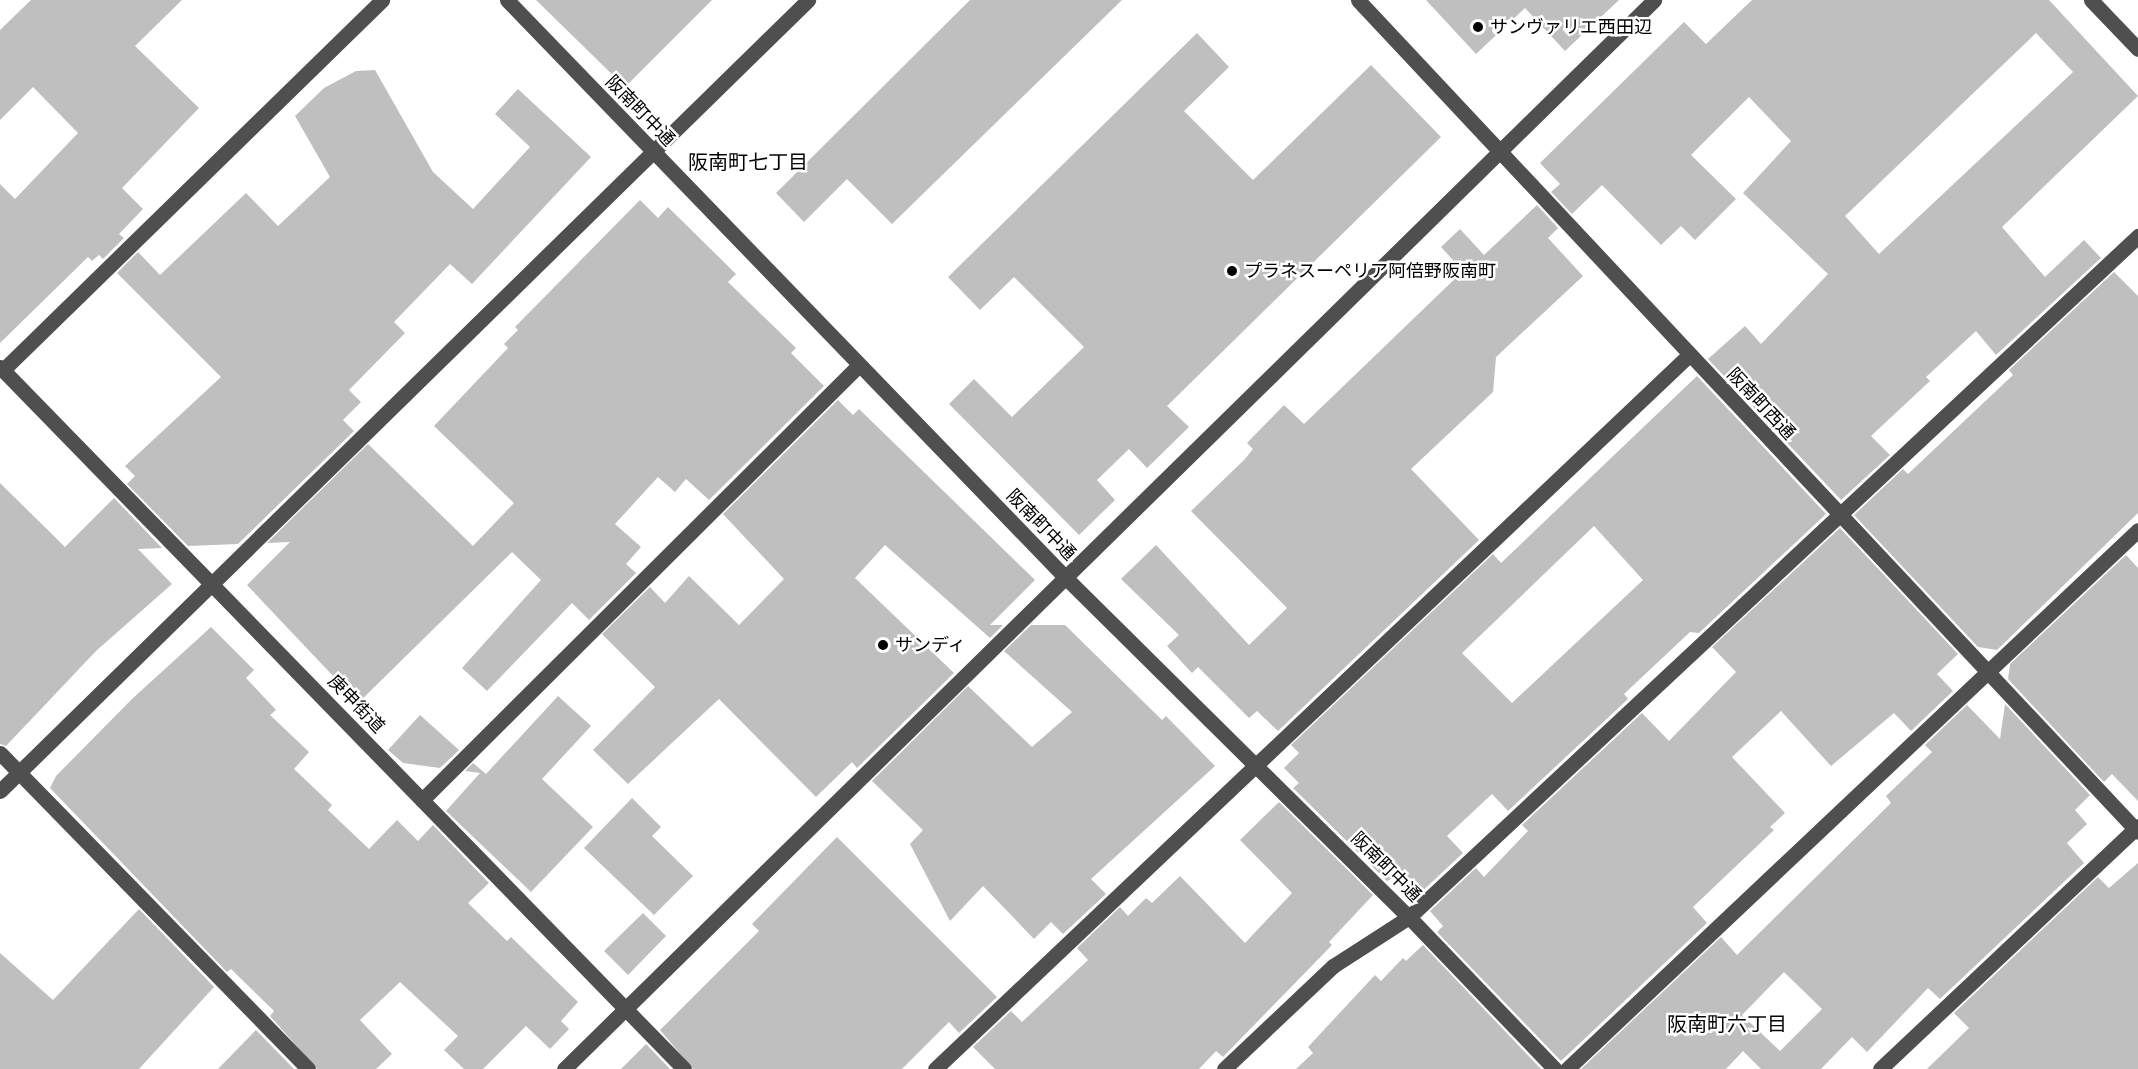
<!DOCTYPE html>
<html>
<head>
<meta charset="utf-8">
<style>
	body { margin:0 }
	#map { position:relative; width:2138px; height:1069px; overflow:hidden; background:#fff; font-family:Raleway,"Noto Sans JP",sans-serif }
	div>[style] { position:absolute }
	.building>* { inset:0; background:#bfbfbf }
	.minor>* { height:15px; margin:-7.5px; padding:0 7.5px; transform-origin:7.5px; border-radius:7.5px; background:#4f4f4f }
	.dots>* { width:16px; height:16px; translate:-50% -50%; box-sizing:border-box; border:3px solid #fff; border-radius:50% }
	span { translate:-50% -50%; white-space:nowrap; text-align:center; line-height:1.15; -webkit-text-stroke:5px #fff; paint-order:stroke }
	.poi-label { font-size:18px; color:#000 }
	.left { translate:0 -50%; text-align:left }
	.street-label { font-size:18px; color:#000 }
	.neighbourhood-label { font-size:20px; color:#000 }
</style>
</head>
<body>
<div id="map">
	<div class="building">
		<i style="clip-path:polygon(31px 0,182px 0,135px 46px,199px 108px,122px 188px,143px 209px,119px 234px,124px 238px,103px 259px,99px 255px,92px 261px,88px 257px,0 343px,0 184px,15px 199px,78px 133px,33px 87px,0 120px,0 30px)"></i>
		<i style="clip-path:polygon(536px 0,712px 0,625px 87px)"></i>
		<i style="clip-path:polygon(970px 0,1122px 0,892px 224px,847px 179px,804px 222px,776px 193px)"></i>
		<i style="clip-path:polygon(1426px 0,1619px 0,1565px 51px,1525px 8px,1476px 54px)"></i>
		<i style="clip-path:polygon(evenodd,1752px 0,2049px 0,2138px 96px,2002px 227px,2045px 277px,2084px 240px,2101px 258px,1996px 355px,1976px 331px,1926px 377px,1930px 381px,1871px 436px,1890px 455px,1841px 500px,1708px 359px,1745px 326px,1761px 344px,1828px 274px,1743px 193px,1791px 141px,1749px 97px,1691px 155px,1736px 199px,1695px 240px,1681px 226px,1661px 245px,1602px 185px,1572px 214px,1551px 192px,1560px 184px,1540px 163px,1684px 22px,1706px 44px,1752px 0,2036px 33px,2073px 72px,1879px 254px,1845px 216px,2036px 33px)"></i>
		<i style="clip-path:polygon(1197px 33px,1229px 67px,1184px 111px,1253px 180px,1371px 65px,1441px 137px,1167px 406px,1189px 427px,1147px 468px,1129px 449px,1097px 480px,1115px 500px,1079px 535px,949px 404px,974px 379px,1012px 417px,1084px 347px,1014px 277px,980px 310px,948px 277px)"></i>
		<i style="clip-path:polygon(375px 70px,433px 172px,473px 209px,530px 147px,495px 114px,518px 89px,591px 157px,472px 284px,450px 264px,394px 322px,405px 333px,349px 390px,361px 402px,343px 420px,354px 431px,238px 544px,188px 546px,127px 484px,135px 476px,125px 466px,221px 377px,117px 273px,138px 252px,160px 275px,246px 193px,278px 226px,330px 177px,295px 116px,324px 88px,356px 71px)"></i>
		<i style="clip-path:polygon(640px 200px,658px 218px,668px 207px,736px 274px,728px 282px,796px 348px,791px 353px,824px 386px,709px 500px,686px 479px,675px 492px,658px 477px,615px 524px,641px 547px,626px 564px,636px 573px,589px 620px,572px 603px,487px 691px,462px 668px,541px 580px,512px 552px,354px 707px,329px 682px,334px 677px,247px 585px,290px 542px,267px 543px,368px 444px,473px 546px,514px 503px,434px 426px,508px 348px,504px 344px,518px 330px,515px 327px)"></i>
		<i style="clip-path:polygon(1537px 205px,1558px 228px,1548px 238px,1583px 276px,1496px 357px,1493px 392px,1411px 469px,1479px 540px,1278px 731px,1257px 711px,1249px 718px,1198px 667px,1192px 673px,1167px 646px,1179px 635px,1121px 579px,1156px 545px,1249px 645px,1287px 608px,1191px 511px,1244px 460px,1253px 449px,1247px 443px,1284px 405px,1304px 424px,1463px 271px,1441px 247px,1460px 229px,1484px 255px)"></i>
		<i style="clip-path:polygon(2114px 272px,2138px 296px,2138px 513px,1997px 650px,1978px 647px,1854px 515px,1903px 469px,1908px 474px,2013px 375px,2009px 370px)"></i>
		<i style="clip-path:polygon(evenodd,1697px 376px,1826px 514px,1699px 633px,1690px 632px,1624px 694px,1628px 699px,1508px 811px,1492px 794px,1447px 836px,1463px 853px,1416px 897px,1397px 876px,1387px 881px,1293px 788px,1299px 783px,1284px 768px,1299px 753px,1291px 745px,1493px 554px,1501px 563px,1697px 376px,1594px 526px,1643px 580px,1512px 703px,1462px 653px,1594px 526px)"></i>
		<i style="clip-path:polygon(838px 400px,853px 415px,859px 409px,1035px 580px,990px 625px,1003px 625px,990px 638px,885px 545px,855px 578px,954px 673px,857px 768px,852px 762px,816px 797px,719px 699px,628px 784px,593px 750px,655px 687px,602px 634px,650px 587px,665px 603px,689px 576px,739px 625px,784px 579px,723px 514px)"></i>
		<i style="clip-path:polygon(0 483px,65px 547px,114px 498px,162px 548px,138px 549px,172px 584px,96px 651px,6px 746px,0 744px)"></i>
		<i style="clip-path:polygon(1840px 528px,1958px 654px,1937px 674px,1953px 691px,1911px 731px,1894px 713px,1831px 766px,1781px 711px,1732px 757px,1785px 813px,1770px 827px,1774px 830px,1693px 907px,1707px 923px,1561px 1061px,1437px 932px,1443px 926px,1430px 911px,1476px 868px,1484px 877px,1528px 831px,1522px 825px,1642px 713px,1669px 741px,1736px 672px,1712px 647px)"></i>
		<i style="clip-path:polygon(2126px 555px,2138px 568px,2138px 801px,2112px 774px,2104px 782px,2008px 679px,2010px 664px)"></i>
		<i style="clip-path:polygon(1031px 625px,1065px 625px,1162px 720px,1166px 716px,1215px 766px,1091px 879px,1106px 894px,1063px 934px,1051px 922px,1034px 939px,983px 886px,950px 921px,910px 844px,923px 830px,872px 781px,968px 686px,1032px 747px,1072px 712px,1004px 651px)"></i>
		<i style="clip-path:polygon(211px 627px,254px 670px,246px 678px,276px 710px,270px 715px,309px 752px,294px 769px,332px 805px,328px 810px,369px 849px,397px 820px,418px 841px,433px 825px,489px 883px,468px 903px,507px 941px,511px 937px,578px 1002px,561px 1021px,569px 1029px,550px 1049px,526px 1026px,483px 1069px,464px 1069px,444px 1050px,458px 1036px,400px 982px,360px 1020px,392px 1054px,376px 1069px,317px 1069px,270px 1016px,274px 1011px,231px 969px,227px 972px,50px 788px,56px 776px,132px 699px)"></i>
		<i style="clip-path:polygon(558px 696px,591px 726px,542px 779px,593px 827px,531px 892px,446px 811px,480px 773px,465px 771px,473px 763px,486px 774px)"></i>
		<i style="clip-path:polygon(evenodd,2005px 704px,2090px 795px,2075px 810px,2087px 824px,2067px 843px,2084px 863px,1940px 999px,1928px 988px,1867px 1052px,1852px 1037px,1821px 1069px,1761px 1069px,1743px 1051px,1726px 1069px,1581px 1069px,1721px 937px,1737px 955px,1891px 803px,1886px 796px,1932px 752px,1925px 745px,1967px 705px,2000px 739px,2005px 704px,1784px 972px,1822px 1009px,1780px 1051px,1742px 1015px,1784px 972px)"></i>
		<i style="clip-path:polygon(420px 715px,459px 750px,440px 768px,403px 763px,388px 750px)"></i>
		<i style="clip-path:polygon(632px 798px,661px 827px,652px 836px,693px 876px,654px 915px,584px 848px)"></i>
		<i style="clip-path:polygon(1279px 802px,1373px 895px,1329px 942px,1332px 945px,1223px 1057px,1216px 1051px,1199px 1069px,995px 1069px,973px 1047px,1011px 1011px,1022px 1022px,1088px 960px,1077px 948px,1120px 907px,1128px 916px,1146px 898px,1152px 903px,1180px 876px,1245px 943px,1292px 893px,1240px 840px)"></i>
		<i style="clip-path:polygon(837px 837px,997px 997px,959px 1033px,949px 1022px,902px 1069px,693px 1069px,660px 1030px,759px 931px,752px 924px)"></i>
		<i style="clip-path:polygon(2138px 863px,2138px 1069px,1927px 1069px,1969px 1028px,1954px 1013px,2098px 877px,2109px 888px)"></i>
		<i style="clip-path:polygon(139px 909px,214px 987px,139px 1069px,0 1069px,0 953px,53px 1000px)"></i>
		<i style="clip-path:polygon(643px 913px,666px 936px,628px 975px,604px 951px)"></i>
		<i style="clip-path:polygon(1423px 945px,1541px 1069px,1296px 1069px,1313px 1053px,1308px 1047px,1375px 975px,1381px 981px,1403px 958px,1406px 961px)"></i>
		<i style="clip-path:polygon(256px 1030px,294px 1069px,218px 1069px)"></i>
		<i style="clip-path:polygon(646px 1044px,670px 1069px,621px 1069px)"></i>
	</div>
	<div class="minor">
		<i style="left:507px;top:0;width:803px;rotate:45.96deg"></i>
		<i style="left:1065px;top:577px;width:484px;rotate:44.7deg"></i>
		<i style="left:1409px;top:917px;width:211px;rotate:46.2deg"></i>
		<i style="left:1358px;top:0;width:1140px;rotate:46.85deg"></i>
		<i style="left:2091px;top:0;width:68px;rotate:46.2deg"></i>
		<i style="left:0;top:367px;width:980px;rotate:45.74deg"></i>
		<i style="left:3px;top:370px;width:530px;rotate:-44.31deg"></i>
		<i style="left:0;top:753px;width:441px;rotate:45.7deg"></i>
		<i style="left:0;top:791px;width:1131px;rotate:-44.39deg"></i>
		<i style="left:422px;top:800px;width:615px;rotate:-44.87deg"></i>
		<i style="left:564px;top:1069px;width:1527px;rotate:-44.44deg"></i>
		<i style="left:935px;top:1069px;width:1038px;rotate:-43.44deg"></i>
		<i style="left:1224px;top:1069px;width:150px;rotate:-43.4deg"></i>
		<i style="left:1333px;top:966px;width:90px;rotate:-32.8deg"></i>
		<i style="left:1409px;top:917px;width:998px;rotate:-43.05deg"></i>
		<i style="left:1567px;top:1069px;width:785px;rotate:-43.35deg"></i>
		<i style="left:1880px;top:1069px;width:354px;rotate:-43.3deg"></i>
	</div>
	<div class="dots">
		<i style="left:1478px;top:27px;background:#000"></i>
		<i style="left:1232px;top:271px;background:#000"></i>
		<i style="left:883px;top:645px;background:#000"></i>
	</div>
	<div class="poi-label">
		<span class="left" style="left:1490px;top:27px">サンヴァリエ西田辺</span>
		<span class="left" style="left:1244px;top:271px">プラネスーペリア阿倍野阪南町</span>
		<span class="left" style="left:895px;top:645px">サンディ</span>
	</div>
	<div class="street-label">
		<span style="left:640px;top:111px;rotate:46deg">阪南町中通</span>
		<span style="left:1761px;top:404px;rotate:47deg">阪南町西通</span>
		<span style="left:1041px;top:525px;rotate:46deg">阪南町中通</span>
		<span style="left:356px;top:704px;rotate:46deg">庚申街道</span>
		<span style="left:1386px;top:867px;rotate:45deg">阪南町中通</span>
	</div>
	<div class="neighbourhood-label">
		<span style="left:748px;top:162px">阪南町七丁目</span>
		<span style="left:1727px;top:1024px">阪南町六丁目</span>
	</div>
</div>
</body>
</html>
